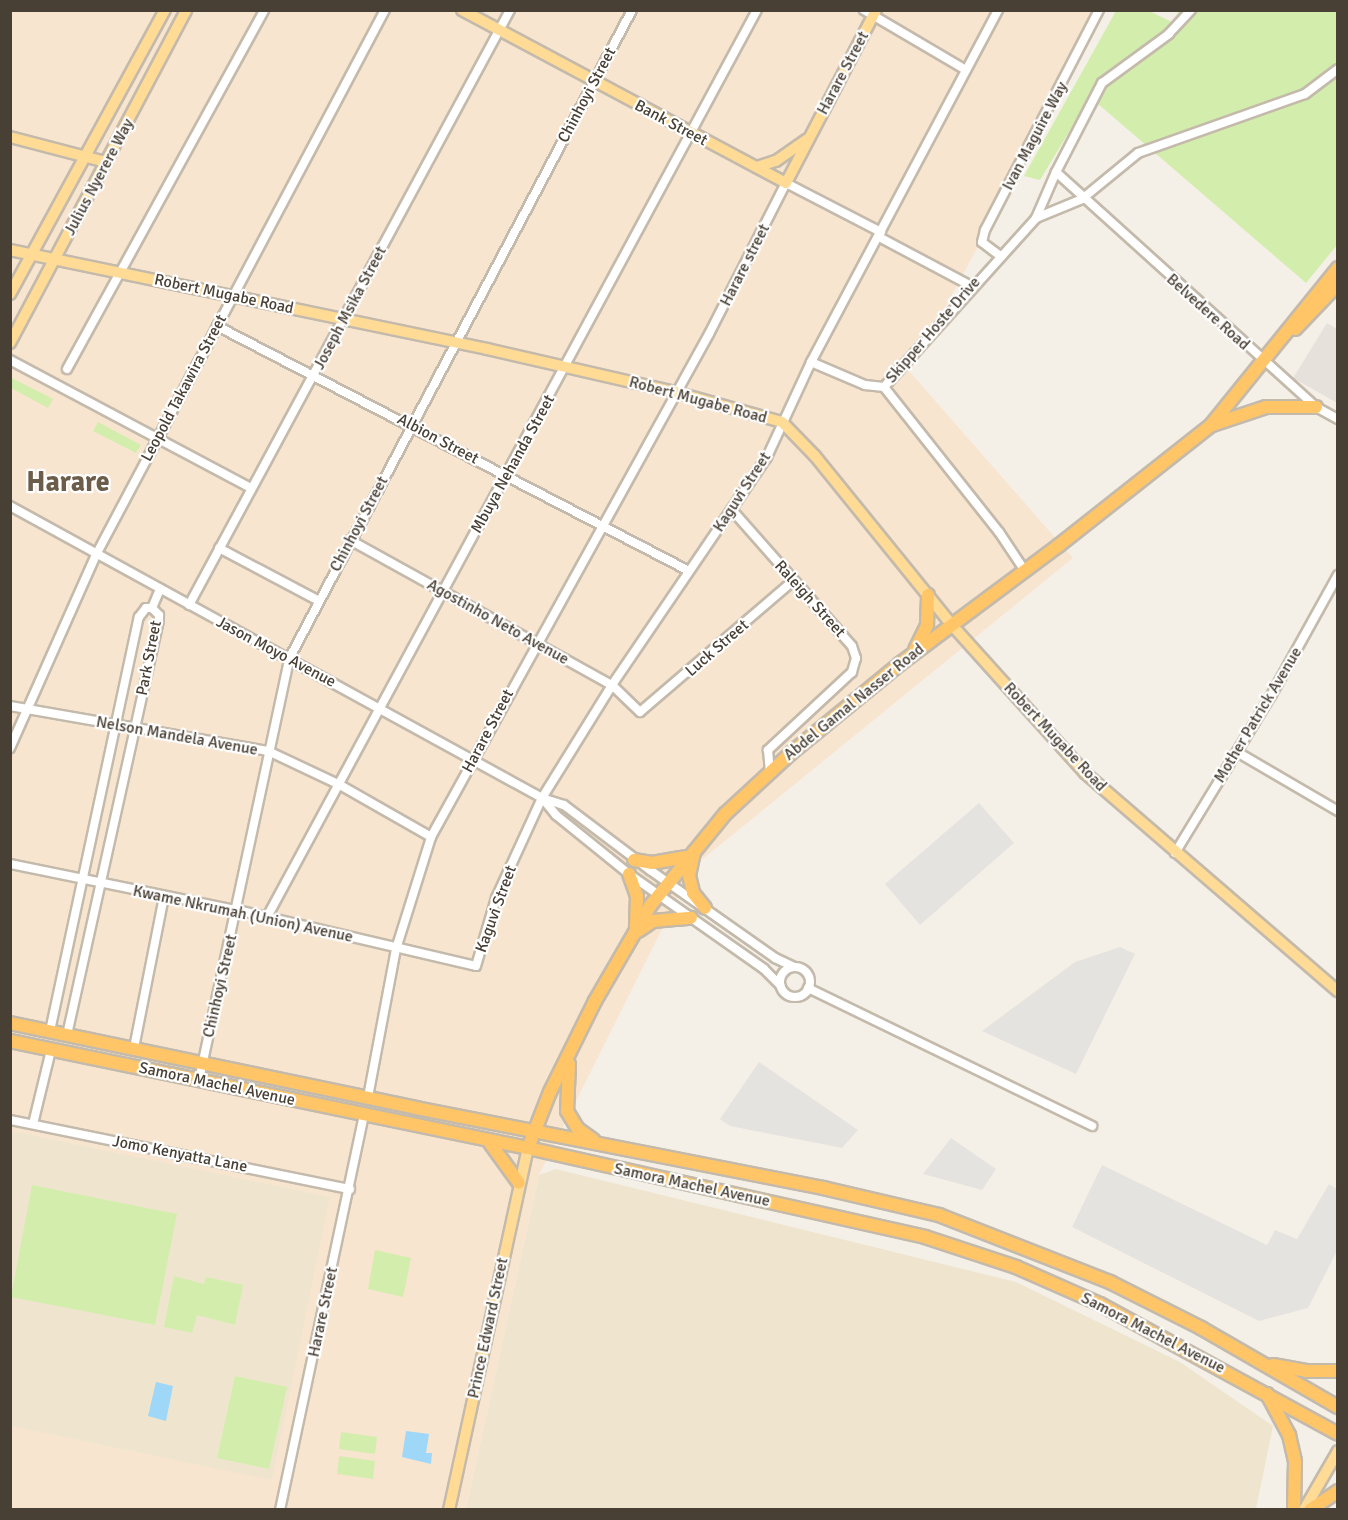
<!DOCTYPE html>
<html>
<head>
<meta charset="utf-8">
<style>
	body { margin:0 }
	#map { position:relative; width:1348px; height:1520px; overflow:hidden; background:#f5f0e7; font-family:Signika,sans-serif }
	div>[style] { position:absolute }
	.commercial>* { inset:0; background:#f8e5d0 }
	.industrial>* { inset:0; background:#e7e1db }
	.education>* { inset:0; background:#efe5cf }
	.green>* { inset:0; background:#d3edac }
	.parking>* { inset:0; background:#e5e3df }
	.water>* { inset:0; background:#9ed7f7 }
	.roads { filter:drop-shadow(2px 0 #c4baab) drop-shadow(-2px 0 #c4baab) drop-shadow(0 2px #c4baab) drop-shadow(0 -2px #c4baab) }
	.minor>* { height:8px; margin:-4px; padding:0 4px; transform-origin:4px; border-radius:4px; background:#fff }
	.minor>.ring { margin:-4px; padding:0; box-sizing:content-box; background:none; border:8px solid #fff; border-radius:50% }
	.major>* { height:10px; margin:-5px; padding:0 5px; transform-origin:5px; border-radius:5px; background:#ffdb95 }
	.highway>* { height:12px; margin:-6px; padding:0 6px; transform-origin:6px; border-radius:6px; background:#ffc567 }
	span { translate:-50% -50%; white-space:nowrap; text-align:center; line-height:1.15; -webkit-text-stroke:4.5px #fff; paint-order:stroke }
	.street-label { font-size:16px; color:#494035 }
	.town-label { font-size:28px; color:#6c5d4b; font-weight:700 }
	.frame { position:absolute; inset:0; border:12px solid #494035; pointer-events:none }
</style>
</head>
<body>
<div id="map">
	<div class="commercial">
		<i style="clip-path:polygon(10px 11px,1106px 11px,910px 372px,1073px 558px,693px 867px,539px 1175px,466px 1509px,11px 1509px)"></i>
	</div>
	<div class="industrial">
		<i style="clip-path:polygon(1327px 323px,1337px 329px,1337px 403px,1293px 378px)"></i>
	</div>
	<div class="education">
		<i style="clip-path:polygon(11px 1131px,330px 1197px,272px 1480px,11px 1426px)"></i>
		<i style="clip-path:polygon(556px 1169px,1016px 1282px,1180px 1362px,1273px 1426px,1256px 1509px,466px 1509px,539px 1175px)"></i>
	</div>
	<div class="green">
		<i style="clip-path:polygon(1116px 11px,1149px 11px,1172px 22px,1179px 11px,1337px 11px,1337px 245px,1306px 283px,1090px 97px,1040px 180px,1024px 176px)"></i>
		<i style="clip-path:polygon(10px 377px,53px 399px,48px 408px,11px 388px)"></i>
		<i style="clip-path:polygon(98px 422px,141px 445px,136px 453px,93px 431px)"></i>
		<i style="clip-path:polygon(32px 1185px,177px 1214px,155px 1325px,11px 1297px)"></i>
		<i style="clip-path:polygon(375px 1250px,411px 1258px,403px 1297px,368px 1289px)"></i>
		<i style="clip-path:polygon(174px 1276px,204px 1284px,206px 1277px,243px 1285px,235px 1325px,197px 1315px,192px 1333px,164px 1327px)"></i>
		<i style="clip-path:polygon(235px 1376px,287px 1387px,269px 1469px,217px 1458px)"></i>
		<i style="clip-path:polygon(341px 1432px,377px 1437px,375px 1454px,339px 1449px)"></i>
		<i style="clip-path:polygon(339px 1456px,375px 1461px,373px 1479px,337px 1474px)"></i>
	</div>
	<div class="parking">
		<i style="clip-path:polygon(979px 803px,1014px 843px,920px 925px,885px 884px)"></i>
		<i style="clip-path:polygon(1120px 947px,1135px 954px,1076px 1074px,982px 1031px,1075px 962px)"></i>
		<i style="clip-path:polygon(759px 1062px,858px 1130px,842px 1148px,730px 1126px,720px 1119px)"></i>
		<i style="clip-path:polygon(951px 1138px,996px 1169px,982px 1190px,923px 1174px)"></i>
		<i style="clip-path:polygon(1102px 1165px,1267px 1245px,1275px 1230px,1297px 1239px,1329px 1184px,1337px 1189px,1337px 1251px,1308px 1308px,1259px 1321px,1072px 1227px)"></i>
	</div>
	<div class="water">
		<i style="clip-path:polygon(156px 1382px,173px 1386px,166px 1421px,148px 1416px)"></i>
		<i style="clip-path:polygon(406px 1431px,429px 1434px,426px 1453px,432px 1453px,431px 1464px,402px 1457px)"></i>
	</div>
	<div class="roads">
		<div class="minor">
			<i style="left:864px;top:10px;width:118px;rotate:30.5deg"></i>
			<i style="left:1191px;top:10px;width:33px;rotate:133deg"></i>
			<i style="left:1169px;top:34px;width:83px;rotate:143.8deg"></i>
			<i style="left:1102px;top:83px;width:100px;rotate:117.3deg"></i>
			<i style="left:1056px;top:172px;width:350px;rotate:42.1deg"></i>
			<i style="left:1316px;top:407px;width:25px;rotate:29deg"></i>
			<i style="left:1036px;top:218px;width:50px;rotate:-66.5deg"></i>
			<i style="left:879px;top:237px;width:104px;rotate:28deg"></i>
			<i style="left:999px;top:255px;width:21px;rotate:-143deg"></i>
			<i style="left:982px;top:242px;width:12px;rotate:-76deg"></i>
			<i style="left:985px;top:230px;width:248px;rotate:-62.6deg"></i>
			<i style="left:217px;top:326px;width:532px;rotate:27.43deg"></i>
			<i style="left:10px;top:360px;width:273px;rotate:28deg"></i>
			<i style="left:811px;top:362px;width:59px;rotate:23.1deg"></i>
			<i style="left:865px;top:385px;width:19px;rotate:6deg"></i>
			<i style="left:884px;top:387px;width:227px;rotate:-48deg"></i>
			<i style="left:1036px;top:218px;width:50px;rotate:-22.4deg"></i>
			<i style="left:1082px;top:199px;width:72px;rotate:-39.4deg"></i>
			<i style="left:1138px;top:153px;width:177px;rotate:-19.5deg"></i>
			<i style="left:1305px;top:94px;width:41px;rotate:-37.1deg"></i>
			<i style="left:67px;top:369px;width:409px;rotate:-61.2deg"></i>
			<i style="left:884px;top:387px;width:185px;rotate:51.6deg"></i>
			<i style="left:999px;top:532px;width:47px;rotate:56.3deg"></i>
			<i style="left:10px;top:506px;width:607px;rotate:28.76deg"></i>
			<i style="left:542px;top:798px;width:23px;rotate:18deg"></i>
			<i style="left:564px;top:805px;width:108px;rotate:37.1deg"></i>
			<i style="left:650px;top:870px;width:153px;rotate:35.1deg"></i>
			<i style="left:775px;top:958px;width:21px;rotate:25deg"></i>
			<i style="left:732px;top:510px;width:181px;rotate:48.6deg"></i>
			<i style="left:852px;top:646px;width:13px;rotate:72deg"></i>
			<i style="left:856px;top:658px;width:15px;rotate:106deg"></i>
			<i style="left:852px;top:672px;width:115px;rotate:137.1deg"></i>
			<i style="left:768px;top:750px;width:22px;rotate:85deg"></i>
			<i style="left:350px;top:540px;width:299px;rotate:29deg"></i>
			<i style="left:612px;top:685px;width:39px;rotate:44deg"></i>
			<i style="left:640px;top:712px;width:201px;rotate:-40.6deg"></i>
			<i style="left:219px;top:548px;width:113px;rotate:27.9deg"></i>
			<i style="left:189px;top:605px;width:676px;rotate:-61.65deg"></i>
			<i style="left:152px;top:608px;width:21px;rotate:-67deg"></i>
			<i style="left:10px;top:706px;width:262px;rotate:9.9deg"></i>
			<i style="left:268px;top:751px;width:80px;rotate:25.3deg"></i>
			<i style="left:340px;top:785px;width:105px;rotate:29.7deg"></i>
			<i style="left:10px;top:748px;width:214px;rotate:-66deg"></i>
			<i style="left:97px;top:553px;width:615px;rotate:-62.06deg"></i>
			<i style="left:1237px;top:752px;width:117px;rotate:30.3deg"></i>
			<i style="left:543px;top:799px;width:21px;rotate:51deg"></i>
			<i style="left:556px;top:815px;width:94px;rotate:38.9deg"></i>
			<i style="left:629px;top:874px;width:165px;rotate:35.1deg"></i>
			<i style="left:764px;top:969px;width:23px;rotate:45deg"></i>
			<i style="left:1175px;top:853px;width:186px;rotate:-58.6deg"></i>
			<i style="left:1272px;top:694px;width:136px;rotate:-61deg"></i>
			<i style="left:10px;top:864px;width:232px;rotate:11.5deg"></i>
			<i style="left:237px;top:910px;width:245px;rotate:13.2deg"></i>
			<i style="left:476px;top:966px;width:71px;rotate:-73.6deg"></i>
			<i style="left:496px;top:898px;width:110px;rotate:-65.3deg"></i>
			<i style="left:542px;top:798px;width:133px;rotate:-58.2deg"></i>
			<i style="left:612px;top:685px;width:276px;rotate:-55.8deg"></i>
			<i style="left:767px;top:457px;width:105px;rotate:-65.1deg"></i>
			<i style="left:811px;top:362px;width:399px;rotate:-62deg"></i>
			<i style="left:267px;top:917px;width:1031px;rotate:-61.62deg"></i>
			<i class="ring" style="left:780px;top:967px;width:22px;height:22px"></i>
			<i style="left:808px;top:988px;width:316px;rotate:25.9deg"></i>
			<i style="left:50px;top:1031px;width:423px;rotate:-77.9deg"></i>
			<i style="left:139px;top:617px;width:11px;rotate:-52deg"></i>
			<i style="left:146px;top:608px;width:6px"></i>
			<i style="left:67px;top:1035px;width:424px;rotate:-77.5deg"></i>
			<i style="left:159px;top:621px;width:6px;rotate:-90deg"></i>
			<i style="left:159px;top:615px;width:10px;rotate:-135deg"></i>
			<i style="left:134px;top:1048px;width:155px;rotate:-78.8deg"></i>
			<i style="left:199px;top:1080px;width:431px;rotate:-77.9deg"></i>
			<i style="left:289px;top:659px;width:734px;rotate:-62.14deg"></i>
			<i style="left:368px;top:1097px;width:151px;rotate:-79.3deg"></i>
			<i style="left:396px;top:949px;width:117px;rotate:-72.6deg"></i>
			<i style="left:431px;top:837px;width:575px;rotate:-61.07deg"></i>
			<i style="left:709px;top:334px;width:169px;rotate:-63deg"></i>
			<i style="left:786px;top:183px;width:107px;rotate:27.3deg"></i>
			<i style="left:10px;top:1120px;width:347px;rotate:11.5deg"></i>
			<i style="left:33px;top:1124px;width:76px;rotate:-76.3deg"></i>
			<i style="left:280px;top:1510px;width:404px;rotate:-78deg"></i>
		</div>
		<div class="major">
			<i style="left:462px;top:10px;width:367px;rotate:28.1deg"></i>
			<i style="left:786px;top:183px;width:195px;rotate:-62.5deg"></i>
			<i style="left:10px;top:137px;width:99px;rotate:14.6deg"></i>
			<i style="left:757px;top:167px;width:20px;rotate:-18deg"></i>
			<i style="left:776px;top:161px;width:37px;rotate:-35deg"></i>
			<i style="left:10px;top:250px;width:487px;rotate:11.7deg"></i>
			<i style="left:487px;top:349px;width:193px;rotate:12.9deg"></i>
			<i style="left:675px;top:392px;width:111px;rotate:15.7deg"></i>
			<i style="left:782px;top:422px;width:47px;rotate:45.9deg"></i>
			<i style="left:815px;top:456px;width:216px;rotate:51deg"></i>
			<i style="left:951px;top:624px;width:200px;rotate:48deg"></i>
			<i style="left:1085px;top:773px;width:334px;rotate:40.8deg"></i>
			<i style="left:10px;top:294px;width:324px;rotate:-61.4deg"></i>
			<i style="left:10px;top:343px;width:377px;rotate:-62.1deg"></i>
			<i style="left:449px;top:1510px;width:371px;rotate:-77.7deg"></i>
			<i style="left:1304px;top:1510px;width:68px;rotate:-60deg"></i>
		</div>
		<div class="highway">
			<i style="left:1295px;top:329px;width:62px;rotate:-46.3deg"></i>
			<i style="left:1212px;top:425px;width:57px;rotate:-18.4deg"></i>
			<i style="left:1266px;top:407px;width:50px"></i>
			<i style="left:915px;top:650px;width:28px;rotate:-64deg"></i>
			<i style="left:927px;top:625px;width:30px;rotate:-88deg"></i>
			<i style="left:694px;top:852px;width:24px;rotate:102deg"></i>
			<i style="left:689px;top:875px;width:18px;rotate:77deg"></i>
			<i style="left:693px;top:893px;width:19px;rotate:51deg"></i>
			<i style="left:634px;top:860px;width:18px;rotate:9deg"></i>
			<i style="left:652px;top:863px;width:35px;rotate:-10deg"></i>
			<i style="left:629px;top:874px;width:23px;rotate:70deg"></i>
			<i style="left:637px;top:896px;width:31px;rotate:92deg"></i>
			<i style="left:638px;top:931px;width:18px;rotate:-34deg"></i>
			<i style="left:653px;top:921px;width:38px;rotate:-5deg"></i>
			<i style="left:10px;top:1023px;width:415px;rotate:11.8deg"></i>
			<i style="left:416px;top:1108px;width:415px;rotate:11.1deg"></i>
			<i style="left:823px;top:1188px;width:119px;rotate:13.1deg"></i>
			<i style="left:939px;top:1215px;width:184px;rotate:21.4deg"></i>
			<i style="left:1110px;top:1282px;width:102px;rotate:26.8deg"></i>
			<i style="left:1201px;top:1328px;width:158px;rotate:30deg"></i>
			<i style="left:10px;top:1041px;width:529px;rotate:11.67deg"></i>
			<i style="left:528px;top:1148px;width:407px;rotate:12.6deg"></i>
			<i style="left:925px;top:1237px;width:96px;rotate:18.2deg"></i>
			<i style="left:1016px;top:1267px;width:92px;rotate:23.8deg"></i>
			<i style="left:1100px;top:1304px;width:271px;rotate:28.6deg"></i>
			<i style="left:569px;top:1064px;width:47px;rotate:92.4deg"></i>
			<i style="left:567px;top:1111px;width:21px;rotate:59deg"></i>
			<i style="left:578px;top:1129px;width:19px;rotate:36deg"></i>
			<i style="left:490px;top:1143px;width:49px;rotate:54.1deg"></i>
			<i style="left:528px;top:1148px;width:60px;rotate:-68.6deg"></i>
			<i style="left:550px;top:1092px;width:102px;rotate:-63.7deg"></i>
			<i style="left:595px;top:1001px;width:110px;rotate:-59.9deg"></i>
			<i style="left:650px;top:906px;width:119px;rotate:-50.8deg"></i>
			<i style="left:725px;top:814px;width:90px;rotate:-42.7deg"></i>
			<i style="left:791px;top:753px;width:142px;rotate:-39.3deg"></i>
			<i style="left:901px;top:663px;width:196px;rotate:-36.7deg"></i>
			<i style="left:1058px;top:546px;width:195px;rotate:-38.3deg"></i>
			<i style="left:1211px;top:425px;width:202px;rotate:-51deg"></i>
			<i style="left:1273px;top:1365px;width:35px;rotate:10deg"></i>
			<i style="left:1307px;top:1371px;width:31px"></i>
			<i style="left:1267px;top:1394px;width:47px;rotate:61.8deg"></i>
			<i style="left:1289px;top:1435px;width:27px;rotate:77deg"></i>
			<i style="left:1295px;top:1461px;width:49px;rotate:91.2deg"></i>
			<i style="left:1310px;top:1510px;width:34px;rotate:-34deg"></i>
		</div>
	</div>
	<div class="street-label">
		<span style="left:843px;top:73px;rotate:-62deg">Harare Street</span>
		<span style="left:587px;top:95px;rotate:-62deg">Chinhoyi Street</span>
		<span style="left:671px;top:123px;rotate:28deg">Bank Street</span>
		<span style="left:1035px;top:136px;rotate:-62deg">Ivan Maguire Way</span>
		<span style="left:99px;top:177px;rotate:-62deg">Julius Nyerere Way</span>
		<span style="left:745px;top:265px;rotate:-63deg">Harare street</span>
		<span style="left:224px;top:294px;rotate:12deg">Robert Mugabe Road</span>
		<span style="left:350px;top:308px;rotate:-62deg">Joseph Msika Street</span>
		<span style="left:1208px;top:312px;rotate:42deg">Belvedere Road</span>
		<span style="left:933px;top:330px;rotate:-49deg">Skipper Hoste Drive</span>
		<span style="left:184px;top:388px;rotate:-62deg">Leopold Takawira Street</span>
		<span style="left:698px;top:400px;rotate:15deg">Robert Mugabe Road</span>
		<span style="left:438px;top:439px;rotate:28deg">Albion Street</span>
		<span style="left:513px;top:464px;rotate:-61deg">Mbuya Nehanda Street</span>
		<span style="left:742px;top:492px;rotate:-57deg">Kaguvi Street</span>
		<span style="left:359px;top:524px;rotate:-62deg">Chinhoyi Street</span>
		<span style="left:810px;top:599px;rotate:48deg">Raleigh Street</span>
		<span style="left:498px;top:622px;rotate:29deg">Agostinho Neto Avenue</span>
		<span style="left:717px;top:648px;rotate:-41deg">Luck Street</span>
		<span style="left:276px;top:652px;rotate:28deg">Jason Moyo Avenue</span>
		<span style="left:149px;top:658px;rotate:-79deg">Park Street</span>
		<span style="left:854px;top:702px;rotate:-39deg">Abdel Gamal Nasser Road</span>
		<span style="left:1258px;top:715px;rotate:-59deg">Mother Patrick Avenue</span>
		<span style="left:488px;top:731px;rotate:-62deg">Harare Street</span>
		<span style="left:177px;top:736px;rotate:10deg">Nelson Mandela Avenue</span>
		<span style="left:1055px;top:737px;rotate:47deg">Robert Mugabe Road</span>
		<span style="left:496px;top:909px;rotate:-70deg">Kaguvi Street</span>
		<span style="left:243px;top:914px;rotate:12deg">Kwame Nkrumah (Union) Avenue</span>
		<span style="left:220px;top:986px;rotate:-77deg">Chinhoyi Street</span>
		<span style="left:217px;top:1084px;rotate:12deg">Samora Machel Avenue</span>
		<span style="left:180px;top:1154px;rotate:11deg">Jomo Kenyatta Lane</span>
		<span style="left:692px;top:1185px;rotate:12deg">Samora Machel Avenue</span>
		<span style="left:323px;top:1312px;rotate:-78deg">Harare Street</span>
		<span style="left:488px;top:1328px;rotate:-78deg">Prince Edward Street</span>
		<span style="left:1153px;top:1333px;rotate:27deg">Samora Machel Avenue</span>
	</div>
	<div class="town-label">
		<span style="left:68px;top:482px">Harare</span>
	</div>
	<div class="frame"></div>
</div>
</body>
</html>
